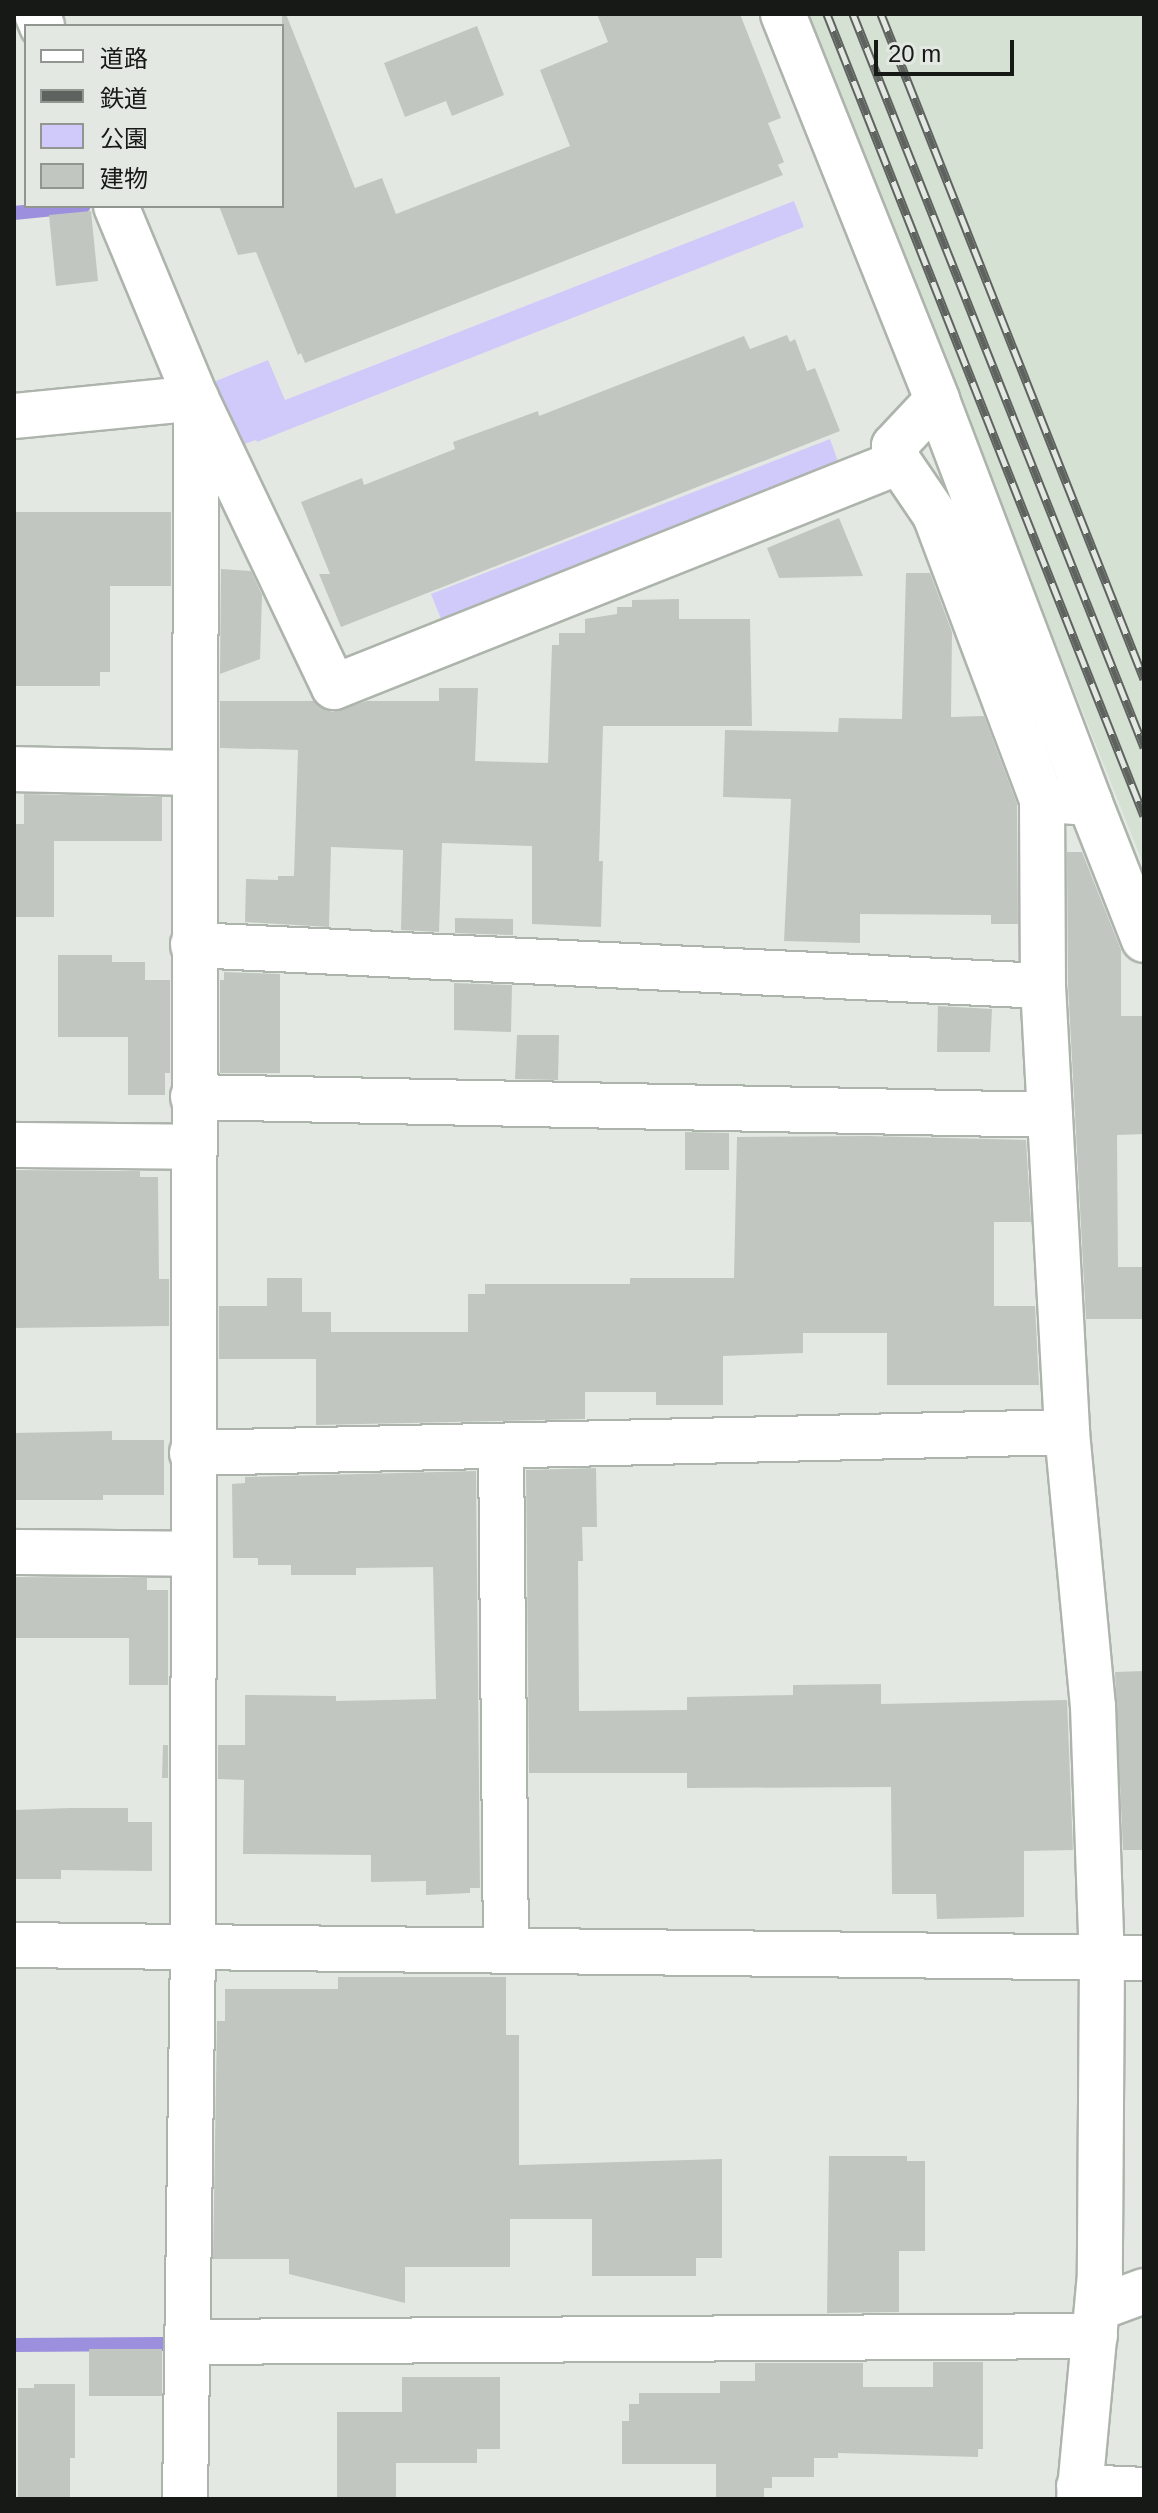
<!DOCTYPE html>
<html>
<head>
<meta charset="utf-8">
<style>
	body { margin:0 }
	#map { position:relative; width:1158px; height:2513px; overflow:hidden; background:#e3e9e2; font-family:Arial,"Noto Sans JP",sans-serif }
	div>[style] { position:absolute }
	.built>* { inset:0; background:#d5e1d3 }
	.green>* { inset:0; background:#d0cafb }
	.stream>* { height:14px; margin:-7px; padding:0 7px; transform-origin:7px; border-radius:7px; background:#9c8fde }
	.building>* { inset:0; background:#c1c7c0 }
	.roads { filter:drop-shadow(2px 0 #adb4ac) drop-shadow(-2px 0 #adb4ac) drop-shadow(0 2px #adb4ac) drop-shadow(0 -2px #adb4ac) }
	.minor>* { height:44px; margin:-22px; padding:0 22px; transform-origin:22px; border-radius:22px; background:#fff }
	.rail>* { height:9px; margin-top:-4.5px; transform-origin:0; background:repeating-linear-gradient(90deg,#e3e9e2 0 18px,#5f635f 0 36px); box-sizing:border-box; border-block:2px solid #5f635f }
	span { translate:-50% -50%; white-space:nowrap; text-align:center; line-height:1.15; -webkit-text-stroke:8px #e3e9e2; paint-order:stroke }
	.frame { position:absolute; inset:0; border:16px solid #171917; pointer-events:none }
	.legend { position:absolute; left:24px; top:24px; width:260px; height:184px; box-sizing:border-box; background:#e3e9e2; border:2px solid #919691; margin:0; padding:10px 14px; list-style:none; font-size:24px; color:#171917 }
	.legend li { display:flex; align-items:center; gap:16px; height:40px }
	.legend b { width:40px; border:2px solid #919691 }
	.scale { position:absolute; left:874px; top:40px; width:140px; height:36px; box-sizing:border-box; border:4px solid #171917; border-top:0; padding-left:10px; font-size:24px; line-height:28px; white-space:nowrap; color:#171917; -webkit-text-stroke:6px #e3e9e2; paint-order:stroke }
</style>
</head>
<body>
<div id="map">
	<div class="built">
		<i style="clip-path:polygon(806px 14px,1144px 14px,1144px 866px)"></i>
	</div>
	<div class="green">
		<i style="clip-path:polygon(794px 201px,804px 227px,257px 442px,256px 440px,236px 447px,211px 383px,268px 360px,285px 400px)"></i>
		<i style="clip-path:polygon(830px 439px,841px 470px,443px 624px,431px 594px)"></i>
	</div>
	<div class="stream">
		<i style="left:14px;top:213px;width:70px;rotate:-5.7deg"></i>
		<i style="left:14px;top:2345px;width:149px;rotate:-0.4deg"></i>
	</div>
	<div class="building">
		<i style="clip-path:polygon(282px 14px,286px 14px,355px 188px,382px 178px,396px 214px,570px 146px,540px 70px,608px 42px,597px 14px,740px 14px,781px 118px,768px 123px,784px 162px,778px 165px,783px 175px,305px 363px,301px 353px,298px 355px,256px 252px,238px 255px,219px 206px,282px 206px)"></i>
		<i style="clip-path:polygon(477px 26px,504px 95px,452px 116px,446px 101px,405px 117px,384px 63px)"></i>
		<i style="clip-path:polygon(91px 211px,98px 281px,56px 286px,49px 215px)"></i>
		<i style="clip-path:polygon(787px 335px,790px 342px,795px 339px,807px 371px,815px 368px,840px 431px,341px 627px,319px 574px,330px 574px,301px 502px,362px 478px,364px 485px,455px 449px,453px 442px,538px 411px,539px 416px,744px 336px,750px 349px)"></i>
		<i style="clip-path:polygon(14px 512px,171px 512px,171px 586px,110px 586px,110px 672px,100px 672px,100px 686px,16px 686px)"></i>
		<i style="clip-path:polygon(839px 518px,863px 576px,779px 578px,767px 548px)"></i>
		<i style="clip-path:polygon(221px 569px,251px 571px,262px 595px,260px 659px,220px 674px)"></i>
		<i style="clip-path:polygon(906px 573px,930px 573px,952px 632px,951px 717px,984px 716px,1017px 804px,1018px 924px,991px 924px,991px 915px,860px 914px,860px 943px,784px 941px,791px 799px,723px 797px,725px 730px,838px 732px,839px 718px,902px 719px)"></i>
		<i style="clip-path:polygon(679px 599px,679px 619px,750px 619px,752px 726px,603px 726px,599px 861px,603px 861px,601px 927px,532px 924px,532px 846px,442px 843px,439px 932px,401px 930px,403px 850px,331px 847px,329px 927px,245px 922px,246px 879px,278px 880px,278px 876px,294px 876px,298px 750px,220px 748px,220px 701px,314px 701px,332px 712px,367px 701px,439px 701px,439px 688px,478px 688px,475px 761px,548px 763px,552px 645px,559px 645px,559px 633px,585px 633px,585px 619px,617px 614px,617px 607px,632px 607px,632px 600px)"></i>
		<i style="clip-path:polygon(24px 794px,162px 797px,162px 841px,54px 841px,54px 917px,14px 917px,14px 824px,24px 824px)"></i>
		<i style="clip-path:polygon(1067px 852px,1082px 852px,1121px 950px,1121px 1016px,1144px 1016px,1144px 1134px,1117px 1135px,1118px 1267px,1144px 1267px,1144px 1319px,1086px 1319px,1068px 985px)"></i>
		<i style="clip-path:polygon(455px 918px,513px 919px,513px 935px,455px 933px)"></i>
		<i style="clip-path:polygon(58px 955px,112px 955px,112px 962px,145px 962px,145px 980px,170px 980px,170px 1073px,165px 1073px,165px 1095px,128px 1095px,128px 1037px,58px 1037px)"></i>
		<i style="clip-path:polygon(224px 972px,280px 974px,280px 1073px,220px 1073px,220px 980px,224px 980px)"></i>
		<i style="clip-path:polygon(454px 983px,512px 985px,511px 1032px,454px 1030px)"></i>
		<i style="clip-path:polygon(938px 1006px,992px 1009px,990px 1052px,937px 1052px)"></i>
		<i style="clip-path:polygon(517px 1035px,559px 1035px,558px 1080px,515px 1079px)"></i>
		<i style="clip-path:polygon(685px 1132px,729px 1133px,729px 1170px,685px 1170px)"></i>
		<i style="clip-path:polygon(867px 1136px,1026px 1140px,1031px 1222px,994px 1222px,994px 1306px,1035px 1306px,1039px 1385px,887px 1385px,887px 1333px,803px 1333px,803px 1353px,723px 1356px,723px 1405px,656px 1405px,656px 1392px,585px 1392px,585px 1419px,316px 1425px,316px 1359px,219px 1359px,219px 1306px,267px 1306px,267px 1278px,302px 1278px,302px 1312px,331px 1312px,331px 1332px,468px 1332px,468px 1294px,485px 1294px,485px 1284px,630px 1284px,630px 1278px,734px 1278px,737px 1137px)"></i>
		<i style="clip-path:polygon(14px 1170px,140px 1171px,140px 1177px,158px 1177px,159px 1279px,169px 1279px,169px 1326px,14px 1328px)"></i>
		<i style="clip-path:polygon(112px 1431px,112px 1440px,164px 1440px,164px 1495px,103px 1495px,103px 1500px,14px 1500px,14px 1433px)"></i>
		<i style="clip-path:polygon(596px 1468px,597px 1527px,582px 1527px,583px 1561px,578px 1561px,579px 1711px,687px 1710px,687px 1697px,793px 1695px,793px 1685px,881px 1684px,881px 1704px,1067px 1700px,1073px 1850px,1024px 1851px,1024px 1917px,937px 1919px,936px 1894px,892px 1894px,891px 1787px,687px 1788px,687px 1773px,529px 1773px,526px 1470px)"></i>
		<i style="clip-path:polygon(476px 1471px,480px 1888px,470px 1888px,470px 1893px,426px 1895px,426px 1881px,371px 1882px,371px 1855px,243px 1854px,244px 1780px,218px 1779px,218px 1745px,245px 1745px,245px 1695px,336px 1696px,336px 1701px,436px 1699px,433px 1567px,356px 1568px,356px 1575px,291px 1575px,291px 1565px,258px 1565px,258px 1558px,233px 1558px,232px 1484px,245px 1483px,245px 1477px)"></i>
		<i style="clip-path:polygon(14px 1577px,147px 1578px,147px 1590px,168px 1590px,168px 1685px,129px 1685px,129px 1638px,14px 1638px)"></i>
		<i style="clip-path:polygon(1144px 1671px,1144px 1850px,1123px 1850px,1115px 1672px)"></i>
		<i style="clip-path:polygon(163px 1745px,168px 1745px,168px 1778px,162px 1778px)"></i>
		<i style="clip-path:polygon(70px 1808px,128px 1808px,128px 1822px,152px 1822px,152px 1871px,61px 1870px,61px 1879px,14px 1879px,14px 1810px)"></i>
		<i style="clip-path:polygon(338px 1977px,506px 1977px,506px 2035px,519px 2035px,519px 2165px,722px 2159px,722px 2258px,696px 2258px,696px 2276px,592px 2276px,592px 2219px,510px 2219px,510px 2267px,405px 2267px,405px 2303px,289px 2274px,289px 2259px,213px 2259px,217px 2021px,225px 2021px,225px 1989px,338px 1989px)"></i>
		<i style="clip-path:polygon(829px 2156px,907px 2156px,907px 2161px,925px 2161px,925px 2251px,899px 2251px,899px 2312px,827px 2313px)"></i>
		<i style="clip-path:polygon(89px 2349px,162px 2349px,162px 2396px,89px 2396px)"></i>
		<i style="clip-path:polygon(933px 2362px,983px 2362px,983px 2449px,978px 2449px,978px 2457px,838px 2453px,838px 2458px,814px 2458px,814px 2477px,772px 2477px,772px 2488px,764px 2488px,764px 2499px,716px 2498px,716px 2464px,622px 2464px,622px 2421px,629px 2421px,629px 2404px,639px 2404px,639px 2393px,720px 2393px,720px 2381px,755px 2381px,755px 2363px,863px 2363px,863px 2387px,933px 2387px)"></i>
		<i style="clip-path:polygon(402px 2377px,500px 2377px,500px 2449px,477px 2449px,477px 2463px,396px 2463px,396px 2499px,337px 2499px,337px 2412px,402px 2412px)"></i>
		<i style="clip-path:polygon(34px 2384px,75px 2384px,75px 2458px,70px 2458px,70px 2499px,18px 2499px,18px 2388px,34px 2388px)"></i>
	</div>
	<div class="roads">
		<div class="minor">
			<i style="left:37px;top:14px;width:13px;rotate:67deg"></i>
			<i style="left:783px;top:14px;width:416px;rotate:68.2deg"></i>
			<i style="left:937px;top:400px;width:63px;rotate:133.1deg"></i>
			<i style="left:894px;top:446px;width:17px;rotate:73deg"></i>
			<i style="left:116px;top:206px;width:208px;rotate:67.4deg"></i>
			<i style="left:196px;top:398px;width:320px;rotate:64.5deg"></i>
			<i style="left:334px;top:687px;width:608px;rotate:-21.71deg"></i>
			<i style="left:899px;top:462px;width:64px;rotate:55.8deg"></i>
			<i style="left:935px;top:515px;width:303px;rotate:69.4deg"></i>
			<i style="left:1042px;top:799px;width:187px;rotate:89.7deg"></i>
			<i style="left:1043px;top:986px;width:447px;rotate:86.9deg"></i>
			<i style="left:1067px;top:1432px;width:275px;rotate:84.6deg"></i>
			<i style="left:1093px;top:1706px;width:254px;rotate:88deg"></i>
			<i style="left:1102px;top:1960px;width:314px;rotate:90.4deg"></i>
			<i style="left:1100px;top:2274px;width:226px;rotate:95.3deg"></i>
			<i style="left:937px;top:400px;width:431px;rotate:69.2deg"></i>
			<i style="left:14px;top:416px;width:183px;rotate:-5.6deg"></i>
			<i style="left:14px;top:769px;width:180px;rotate:1.3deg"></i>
			<i style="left:1061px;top:801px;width:29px;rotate:4deg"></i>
			<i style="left:1090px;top:803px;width:147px;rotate:68.5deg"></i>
			<i style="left:193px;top:945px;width:851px;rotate:2.76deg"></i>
			<i style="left:193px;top:1097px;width:857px;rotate:1.2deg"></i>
			<i style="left:14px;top:1145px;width:178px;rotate:0.6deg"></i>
			<i style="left:501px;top:1446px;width:505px;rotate:89.43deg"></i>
			<i style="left:192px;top:1453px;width:875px;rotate:-1.37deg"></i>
			<i style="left:14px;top:1552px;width:178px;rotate:0.6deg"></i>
			<i style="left:14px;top:1945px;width:1130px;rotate:0.66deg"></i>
			<i style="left:1098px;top:2308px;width:49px;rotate:-20.3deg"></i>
			<i style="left:187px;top:2342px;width:908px;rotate:-0.38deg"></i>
			<i style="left:1079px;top:2487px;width:65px;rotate:2.6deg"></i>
			<i style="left:185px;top:2499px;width:552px;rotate:-89.17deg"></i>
			<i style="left:193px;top:1947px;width:1538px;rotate:-89.89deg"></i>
		</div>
	</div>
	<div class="rail">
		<i style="left:827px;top:14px;width:862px;rotate:68.43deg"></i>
		<i style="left:853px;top:14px;width:789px;rotate:68.35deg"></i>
		<i style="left:881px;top:14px;width:715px;rotate:68.42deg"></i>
	</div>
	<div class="frame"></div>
	<ul class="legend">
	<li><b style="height:10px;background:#fff"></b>道路</li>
	<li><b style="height:10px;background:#5f635f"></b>鉄道</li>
	<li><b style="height:22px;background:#d0cafb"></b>公園</li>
	<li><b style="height:22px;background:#c1c7c0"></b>建物</li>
	</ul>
	<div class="scale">20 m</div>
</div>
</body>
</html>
